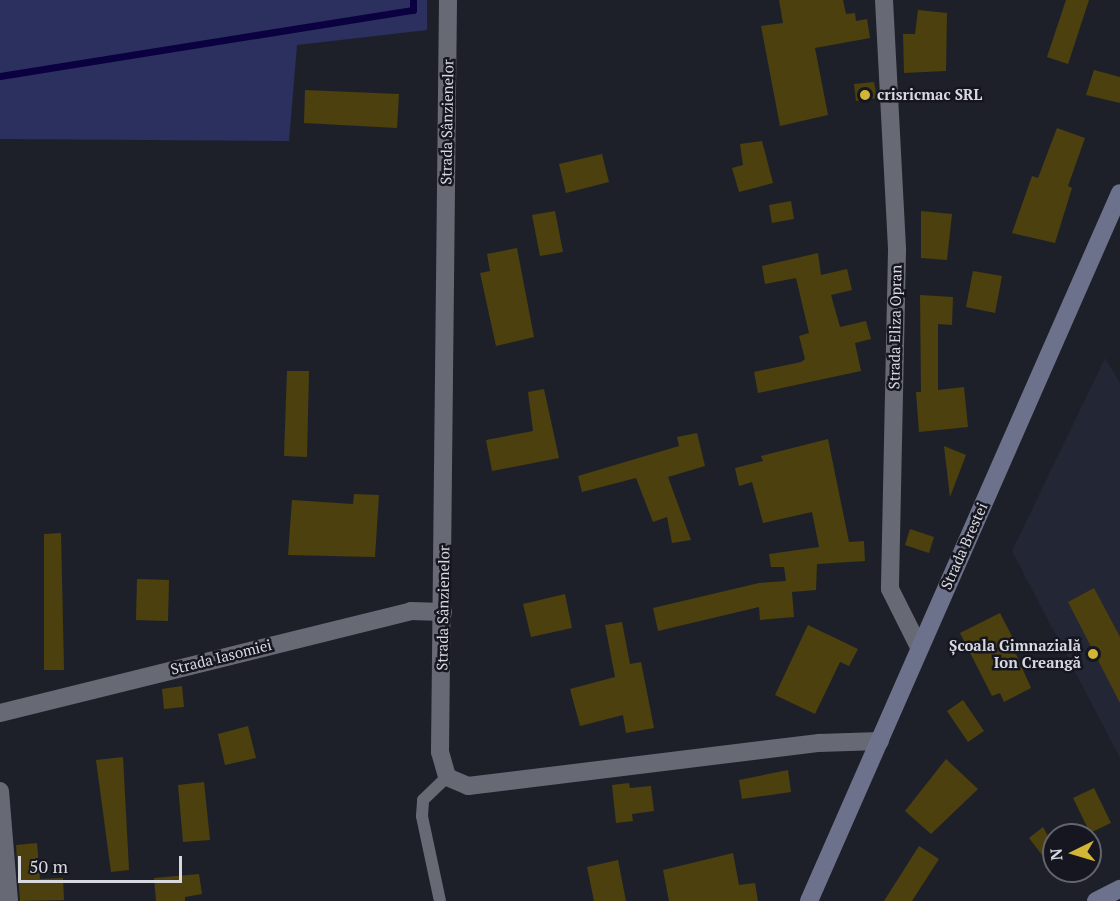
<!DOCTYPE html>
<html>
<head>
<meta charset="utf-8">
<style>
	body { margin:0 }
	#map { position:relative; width:1120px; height:901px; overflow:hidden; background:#1e2029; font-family:"PT Serif",serif }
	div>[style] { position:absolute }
	.built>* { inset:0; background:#232635 }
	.green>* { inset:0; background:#2b305f }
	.stream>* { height:7px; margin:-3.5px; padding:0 3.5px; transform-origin:3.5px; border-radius:3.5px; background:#0b0040 }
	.building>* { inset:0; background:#4b400e }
	.lane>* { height:12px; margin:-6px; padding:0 6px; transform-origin:6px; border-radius:6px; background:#676a75 }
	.street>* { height:18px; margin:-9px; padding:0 9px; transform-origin:9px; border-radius:9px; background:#676a75 }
	.secondary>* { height:18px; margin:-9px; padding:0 9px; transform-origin:9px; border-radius:9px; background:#6d728c }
	.dots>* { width:16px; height:16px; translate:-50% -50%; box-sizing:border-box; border:3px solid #15161f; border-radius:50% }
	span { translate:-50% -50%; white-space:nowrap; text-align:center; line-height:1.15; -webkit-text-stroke:5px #15161f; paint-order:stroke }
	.poi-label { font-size:15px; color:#d8d9e0; font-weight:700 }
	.left { translate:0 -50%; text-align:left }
	.right { translate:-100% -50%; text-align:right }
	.street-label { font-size:15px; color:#d8d9e0 }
	.north { position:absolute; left:1042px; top:823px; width:60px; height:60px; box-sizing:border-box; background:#15161f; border:2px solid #63646c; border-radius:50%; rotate:265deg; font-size:16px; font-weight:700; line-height:24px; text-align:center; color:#d8d9e0 }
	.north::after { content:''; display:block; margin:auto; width:21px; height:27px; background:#d2b635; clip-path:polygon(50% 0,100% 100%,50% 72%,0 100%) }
	.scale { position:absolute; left:18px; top:856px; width:164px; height:27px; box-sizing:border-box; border:3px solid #d8d9e0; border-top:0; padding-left:8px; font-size:18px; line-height:21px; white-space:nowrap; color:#d8d9e0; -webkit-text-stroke:4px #15161f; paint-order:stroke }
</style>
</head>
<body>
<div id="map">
	<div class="built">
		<i style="clip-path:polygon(1105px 358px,1120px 383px,1120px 758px,1012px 551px)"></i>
	</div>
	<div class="green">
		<i style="clip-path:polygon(0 0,427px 0,427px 30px,297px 45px,289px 141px,0 139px)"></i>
	</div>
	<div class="stream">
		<i style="left:0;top:76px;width:418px;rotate:-9.1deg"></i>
		<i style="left:413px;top:10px;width:10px;rotate:-90deg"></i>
	</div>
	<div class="building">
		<i style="clip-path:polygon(779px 0,843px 0,846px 14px,855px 13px,856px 21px,867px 19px,870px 38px,815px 48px,828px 115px,780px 126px,761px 26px,783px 23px)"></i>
		<i style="clip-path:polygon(1066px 0,1089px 0,1068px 64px,1047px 57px)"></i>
		<i style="clip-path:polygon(918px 10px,947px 13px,946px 71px,904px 73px,903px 34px,915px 34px)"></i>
		<i style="clip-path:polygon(1094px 70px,1120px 77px,1120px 103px,1086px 95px)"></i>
		<i style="clip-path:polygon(874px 82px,877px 98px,856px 101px,854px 84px)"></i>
		<i style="clip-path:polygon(305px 90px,399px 94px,397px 128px,304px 123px)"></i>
		<i style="clip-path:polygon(1057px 128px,1085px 138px,1068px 186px,1072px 188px,1055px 243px,1012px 233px,1032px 176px,1038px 178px)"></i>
		<i style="clip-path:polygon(762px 141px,773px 183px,739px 192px,732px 168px,743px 165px,740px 144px)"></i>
		<i style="clip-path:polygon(602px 154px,609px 182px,566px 193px,559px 164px)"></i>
		<i style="clip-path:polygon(791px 201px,794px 219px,772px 223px,769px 205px)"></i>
		<i style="clip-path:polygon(555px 211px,563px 252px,540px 256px,532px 215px)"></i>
		<i style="clip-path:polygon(921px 211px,952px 214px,947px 260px,921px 258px)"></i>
		<i style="clip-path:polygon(517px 248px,534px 337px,496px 346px,480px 273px,490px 271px,487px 254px)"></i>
		<i style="clip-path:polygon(818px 253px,821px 275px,847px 269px,852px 290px,831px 295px,840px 327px,866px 321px,871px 339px,855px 343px,861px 371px,758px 393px,754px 372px,801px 362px,805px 359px,799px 336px,809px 333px,796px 278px,765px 284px,762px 266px)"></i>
		<i style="clip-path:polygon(973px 271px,1002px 276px,995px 313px,966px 307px)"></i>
		<i style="clip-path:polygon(920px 295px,953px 297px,952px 325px,938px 324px,938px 390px,964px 387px,968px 427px,919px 432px,916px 392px,921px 392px)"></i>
		<i style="clip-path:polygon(287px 371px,309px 371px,307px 457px,284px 456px)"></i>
		<i style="clip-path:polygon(544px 389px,559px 458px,492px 471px,486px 440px,533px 431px,528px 392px)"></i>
		<i style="clip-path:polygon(697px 433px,705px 466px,668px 477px,691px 540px,672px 543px,667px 517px,653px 522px,636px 478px,582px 492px,578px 476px,679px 446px,677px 437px)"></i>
		<i style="clip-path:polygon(828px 439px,849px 542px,864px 541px,865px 561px,817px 564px,816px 590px,792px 592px,794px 617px,760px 620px,759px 607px,658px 631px,653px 608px,759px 583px,786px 581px,784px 567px,771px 567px,769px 554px,819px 547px,812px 512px,763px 523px,752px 482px,739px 486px,735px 468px,763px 461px,761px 456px)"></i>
		<i style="clip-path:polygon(944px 446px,966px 455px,950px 497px)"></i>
		<i style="clip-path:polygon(354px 494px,379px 495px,375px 557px,288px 555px,292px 500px,353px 504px)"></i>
		<i style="clip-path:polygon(910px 529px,934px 537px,929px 553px,905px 545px)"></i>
		<i style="clip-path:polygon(61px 533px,64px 670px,44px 670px,44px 534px)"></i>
		<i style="clip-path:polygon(137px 579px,169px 580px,168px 621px,136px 620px)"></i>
		<i style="clip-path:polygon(1094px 588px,1120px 637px,1120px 703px,1068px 602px)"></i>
		<i style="clip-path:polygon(565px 594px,572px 628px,531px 637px,523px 604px)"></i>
		<i style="clip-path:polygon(1000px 613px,1020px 652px,1016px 654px,1031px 688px,1004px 702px,1000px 693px,992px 696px,960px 633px)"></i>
		<i style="clip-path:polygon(622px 622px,630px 664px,641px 662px,654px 728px,626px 733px,623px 715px,580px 726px,570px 689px,615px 677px,605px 625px)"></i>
		<i style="clip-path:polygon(808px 625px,858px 649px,849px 666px,840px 662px,815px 714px,775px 695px)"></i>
		<i style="clip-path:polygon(182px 686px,184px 707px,164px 709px,162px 689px)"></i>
		<i style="clip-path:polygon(963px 700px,984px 731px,968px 742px,947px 711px)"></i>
		<i style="clip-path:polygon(248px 726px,256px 758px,225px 765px,218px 734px)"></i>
		<i style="clip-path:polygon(123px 757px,129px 870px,111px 872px,96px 760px)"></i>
		<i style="clip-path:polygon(946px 759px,978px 789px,931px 834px,905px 811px)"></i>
		<i style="clip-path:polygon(788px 770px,791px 792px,742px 799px,739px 780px)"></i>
		<i style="clip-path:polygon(204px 782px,210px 840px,183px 842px,178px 785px)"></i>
		<i style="clip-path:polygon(629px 783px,630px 788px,651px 786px,654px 811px,632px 814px,633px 821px,616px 823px,612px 785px)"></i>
		<i style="clip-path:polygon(1094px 788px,1111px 823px,1090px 833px,1073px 798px)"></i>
		<i style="clip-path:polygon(1043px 827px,1054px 847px,1042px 855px,1029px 838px)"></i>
		<i style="clip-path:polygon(37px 843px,40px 879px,63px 878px,64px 900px,20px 901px,16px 845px)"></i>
		<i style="clip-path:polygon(919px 846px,939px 859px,912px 901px,884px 901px)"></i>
		<i style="clip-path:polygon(733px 853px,739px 885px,755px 883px,758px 901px,669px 901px,663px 870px)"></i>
		<i style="clip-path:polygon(618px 860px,626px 901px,594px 901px,587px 867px)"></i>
		<i style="clip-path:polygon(199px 874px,202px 894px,185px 897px,185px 901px,156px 901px,154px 878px)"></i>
	</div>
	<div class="lane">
		<i style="left:440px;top:901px;width:87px;rotate:-102deg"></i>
		<i style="left:422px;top:816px;width:16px;rotate:-86deg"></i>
		<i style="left:423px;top:800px;width:33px;rotate:-44deg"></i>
	</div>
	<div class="street">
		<i style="left:448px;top:0;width:752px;rotate:90.61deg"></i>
		<i style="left:440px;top:752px;width:26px;rotate:74deg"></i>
		<i style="left:447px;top:777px;width:23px;rotate:23deg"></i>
		<i style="left:468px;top:786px;width:354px;rotate:-7deg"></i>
		<i style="left:819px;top:743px;width:61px;rotate:-1.9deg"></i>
		<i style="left:884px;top:0;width:251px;rotate:87deg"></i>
		<i style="left:897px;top:251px;width:338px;rotate:91.2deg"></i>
		<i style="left:890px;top:589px;width:65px;rotate:63.4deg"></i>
		<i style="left:0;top:713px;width:423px;rotate:-13.9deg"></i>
		<i style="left:411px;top:611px;width:32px;rotate:2deg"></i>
		<i style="left:0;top:791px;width:110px;rotate:85.3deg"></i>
	</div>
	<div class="secondary">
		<i style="left:809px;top:901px;width:773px;rotate:-66.29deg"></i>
		<i style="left:1096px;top:901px;width:27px;rotate:-27deg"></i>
	</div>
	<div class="dots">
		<i style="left:865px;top:95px;background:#d2b635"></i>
		<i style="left:1093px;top:654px;background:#d2b635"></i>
	</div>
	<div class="poi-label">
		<span class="left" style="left:877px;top:95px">crisricmac SRL</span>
		<span class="right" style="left:1081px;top:654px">Școala Gimnazială<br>Ion Creangă</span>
	</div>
	<div class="street-label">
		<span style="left:447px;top:122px;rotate:-89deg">Strada Sânzienelor</span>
		<span style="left:895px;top:327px;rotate:-89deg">Strada Eliza Opran</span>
		<span style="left:964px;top:546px;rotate:-66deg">Strada Brestei</span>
		<span style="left:443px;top:608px;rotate:-89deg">Strada Sânzienelor</span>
		<span style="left:221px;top:657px;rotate:-14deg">Strada Iasomiei</span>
	</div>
	<div class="north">N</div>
	<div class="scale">50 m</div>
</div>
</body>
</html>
